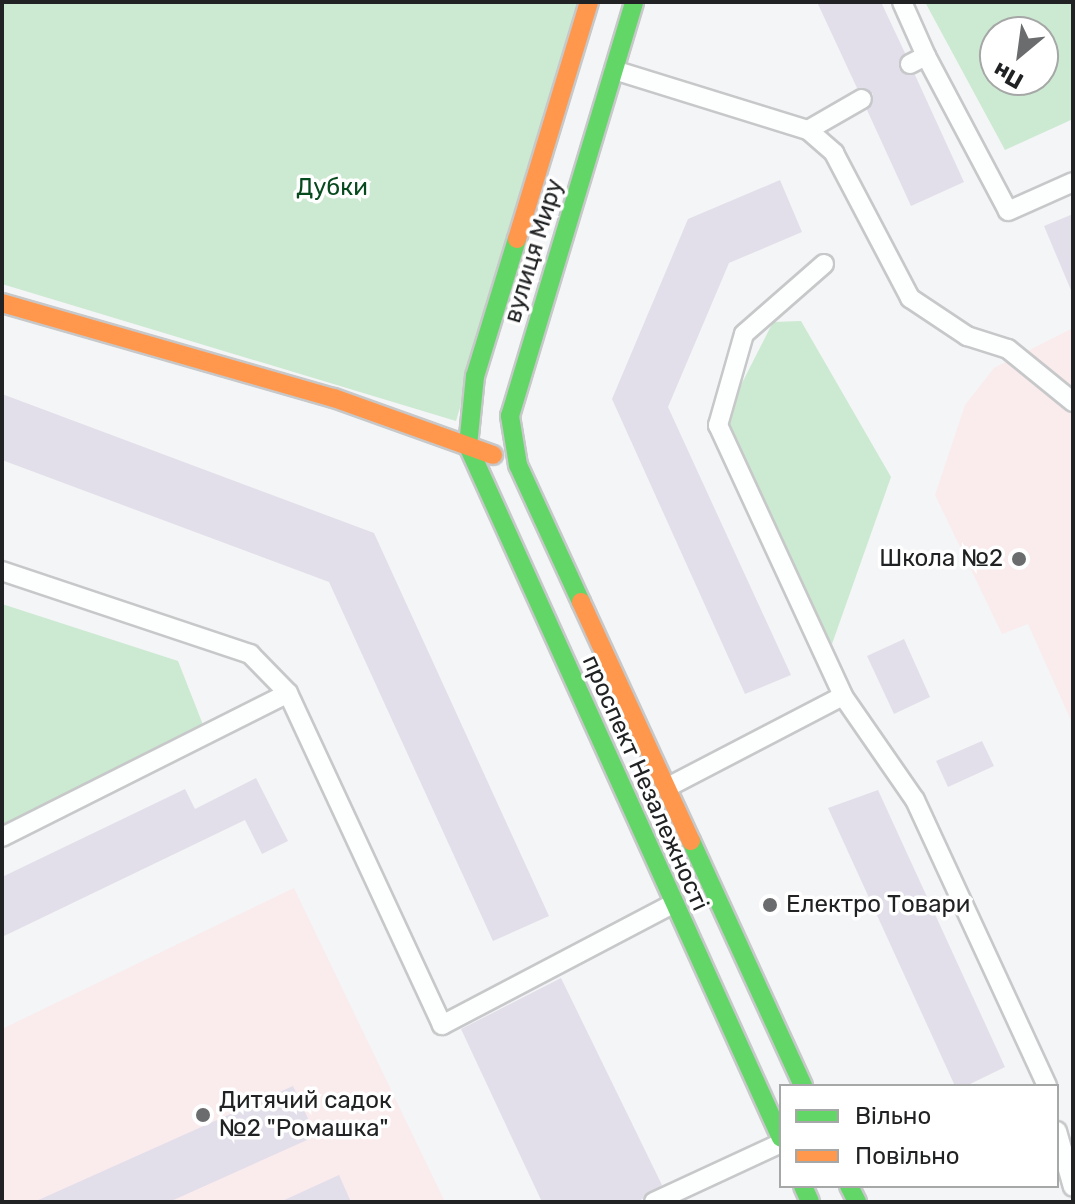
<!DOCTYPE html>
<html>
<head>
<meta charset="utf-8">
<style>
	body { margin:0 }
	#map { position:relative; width:1075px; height:1204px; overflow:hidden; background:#f4f5f7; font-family:Rubik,sans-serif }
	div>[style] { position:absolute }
	.education>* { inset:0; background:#faebed }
	.green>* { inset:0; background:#cce9d1 }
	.building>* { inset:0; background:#e2dfea }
	.roads { filter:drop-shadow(2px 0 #c7c8c9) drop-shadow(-2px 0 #c7c8c9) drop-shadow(0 2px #c7c8c9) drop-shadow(0 -2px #c7c8c9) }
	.lane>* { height:18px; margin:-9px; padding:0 9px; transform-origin:9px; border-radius:9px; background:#fdfefe }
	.fast>* { height:18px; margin:-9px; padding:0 9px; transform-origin:9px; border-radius:9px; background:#63d668 }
	.slow>* { height:18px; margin:-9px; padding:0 9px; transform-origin:9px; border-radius:9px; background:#ff974d }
	.dots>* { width:22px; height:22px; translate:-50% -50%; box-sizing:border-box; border:4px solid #fff; border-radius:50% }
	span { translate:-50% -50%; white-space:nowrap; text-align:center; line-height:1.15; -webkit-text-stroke:7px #fff; paint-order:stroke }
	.park-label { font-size:24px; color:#074a1e }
	.street-label { font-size:24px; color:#212223 }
	.poi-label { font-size:24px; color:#212223 }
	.right { translate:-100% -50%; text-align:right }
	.left { translate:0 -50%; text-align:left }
	.frame { position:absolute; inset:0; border:4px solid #212223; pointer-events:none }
	.legend { position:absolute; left:779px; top:1084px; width:280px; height:104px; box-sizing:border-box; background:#fff; border:2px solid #a6a7a7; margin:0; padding:10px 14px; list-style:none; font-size:24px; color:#212223 }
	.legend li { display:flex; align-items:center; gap:16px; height:40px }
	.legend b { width:40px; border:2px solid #a6a7a7 }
	.north { position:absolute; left:979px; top:16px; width:80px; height:80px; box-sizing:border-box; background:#fff; border:2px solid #a6a7a7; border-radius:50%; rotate:209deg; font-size:22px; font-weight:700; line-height:32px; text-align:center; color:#212223 }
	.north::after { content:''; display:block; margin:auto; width:28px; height:36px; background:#6b6c6d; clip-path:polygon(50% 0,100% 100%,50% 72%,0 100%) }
</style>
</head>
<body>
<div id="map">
	<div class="education">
		<i style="clip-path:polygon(1073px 328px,1073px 725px,1028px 624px,1002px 634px,935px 495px,965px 405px,994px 368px)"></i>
		<i style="clip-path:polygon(294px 888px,445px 1202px,2px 1202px,2px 1029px)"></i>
	</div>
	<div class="green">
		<i style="clip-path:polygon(2px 2px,582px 2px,456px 421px,2px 284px)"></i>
		<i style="clip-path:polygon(evenodd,925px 2px,1073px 2px,1073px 119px,1005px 150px,925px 2px,995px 32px,1043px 32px,1043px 80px,995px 80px,995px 32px)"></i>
		<i style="clip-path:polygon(801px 321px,891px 477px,832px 644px,713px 440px,773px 322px)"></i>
		<i style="clip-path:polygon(2px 604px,178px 661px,207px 735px,2px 840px)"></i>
	</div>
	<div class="building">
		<i style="clip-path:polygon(817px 2px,881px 2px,905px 53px,899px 69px,915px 75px,964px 182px,911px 206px,867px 110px,873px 94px,857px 88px)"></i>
		<i style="clip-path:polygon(780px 180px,802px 232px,729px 263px,668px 407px,791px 675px,745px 694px,612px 399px,688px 219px)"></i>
		<i style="clip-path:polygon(1073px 214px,1073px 295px,1044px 226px)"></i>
		<i style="clip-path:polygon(2px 394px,374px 533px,549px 916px,493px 941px,329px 582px,2px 460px)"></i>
		<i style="clip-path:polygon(904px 639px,930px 697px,894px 714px,867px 656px)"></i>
		<i style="clip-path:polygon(982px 741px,994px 766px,948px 787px,936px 761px)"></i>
		<i style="clip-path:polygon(256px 778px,288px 841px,262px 854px,245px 820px,2px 937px,2px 877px,185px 789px,195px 809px)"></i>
		<i style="clip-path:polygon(878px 790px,1005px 1067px,966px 1086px,955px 1086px,828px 808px)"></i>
		<i style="clip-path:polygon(561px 978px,662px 1185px,638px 1202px,542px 1202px,461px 1029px)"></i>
		<i style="clip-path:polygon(293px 1086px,316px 1136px,169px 1202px,34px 1202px)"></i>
		<i style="clip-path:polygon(339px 1175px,351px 1202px,280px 1202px)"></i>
	</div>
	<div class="roads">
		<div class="lane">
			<i style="left:902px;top:2px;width:59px;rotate:66deg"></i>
			<i style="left:910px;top:64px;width:18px;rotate:-27deg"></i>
			<i style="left:926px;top:56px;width:175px;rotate:62.1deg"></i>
			<i style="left:1008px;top:211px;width:71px;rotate:-24deg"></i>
			<i style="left:614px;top:70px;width:203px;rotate:17.2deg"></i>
			<i style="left:808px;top:130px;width:62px;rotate:-29.9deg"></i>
			<i style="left:808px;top:130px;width:35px;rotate:41deg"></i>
			<i style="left:834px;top:153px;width:164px;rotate:62.3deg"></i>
			<i style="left:910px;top:298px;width:69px;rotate:33.7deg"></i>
			<i style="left:967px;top:336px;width:43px;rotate:17.6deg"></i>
			<i style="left:1008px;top:349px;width:84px;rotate:39.2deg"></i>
			<i style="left:824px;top:264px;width:106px;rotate:138.8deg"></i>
			<i style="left:744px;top:334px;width:95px;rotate:105.9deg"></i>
			<i style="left:718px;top:425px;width:298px;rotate:65.2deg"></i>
			<i style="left:843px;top:696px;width:126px;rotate:55.3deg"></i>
			<i style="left:915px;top:800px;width:315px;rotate:65.2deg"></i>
			<i style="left:2px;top:571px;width:262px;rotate:18.5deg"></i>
			<i style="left:250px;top:654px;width:54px;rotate:45.7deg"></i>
			<i style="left:288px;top:693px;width:366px;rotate:65.1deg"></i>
			<i style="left:442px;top:1025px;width:260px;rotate:-27.7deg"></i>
			<i style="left:666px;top:788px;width:199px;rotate:-27.5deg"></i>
			<i style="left:2px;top:837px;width:320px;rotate:-26.7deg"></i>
			<i style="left:1057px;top:1131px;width:58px;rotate:74.1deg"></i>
			<i style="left:654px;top:1202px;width:140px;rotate:-24.9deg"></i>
		</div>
		<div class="fast">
			<i style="left:517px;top:239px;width:143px;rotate:107deg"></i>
			<i style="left:475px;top:376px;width:70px;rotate:95.7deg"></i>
			<i style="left:468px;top:446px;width:759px;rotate:65.66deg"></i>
			<i style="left:581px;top:602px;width:151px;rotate:-114.7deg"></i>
			<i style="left:518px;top:465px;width:50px;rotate:-99.3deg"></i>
			<i style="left:510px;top:416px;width:432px;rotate:-73.3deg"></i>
			<i style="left:691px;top:841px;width:269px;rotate:65.4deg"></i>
			<i style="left:803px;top:1186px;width:17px;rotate:66deg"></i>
			<i style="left:849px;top:1186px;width:18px;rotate:63deg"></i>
		</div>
		<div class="slow">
			<i style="left:517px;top:239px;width:248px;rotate:-73.1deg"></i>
			<i style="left:2px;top:303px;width:345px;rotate:16deg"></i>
			<i style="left:334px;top:398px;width:169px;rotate:19.7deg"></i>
			<i style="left:581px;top:602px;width:263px;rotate:65.3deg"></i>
		</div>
	</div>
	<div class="dots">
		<i style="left:1019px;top:559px;background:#6b6c6d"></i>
		<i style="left:770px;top:905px;background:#6b6c6d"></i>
		<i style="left:203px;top:1115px;background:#6b6c6d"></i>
	</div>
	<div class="park-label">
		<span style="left:332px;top:188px">Дубки</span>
	</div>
	<div class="street-label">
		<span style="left:534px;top:251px;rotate:-73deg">вулиця Миру</span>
		<span style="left:645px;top:783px;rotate:66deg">проспект Незалежності</span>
	</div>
	<div class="poi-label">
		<span class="right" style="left:1003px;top:559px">Школа №2</span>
		<span class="left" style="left:786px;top:905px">Електро Товари</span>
		<span class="left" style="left:219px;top:1115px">Дитячий садок<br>№2 "Ромашка"</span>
	</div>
	<div class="frame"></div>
	<ul class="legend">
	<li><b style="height:10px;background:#63d668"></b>Вільно</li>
	<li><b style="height:10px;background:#ff974d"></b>Повільно</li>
	</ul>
	<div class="north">Пн</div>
</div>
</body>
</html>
